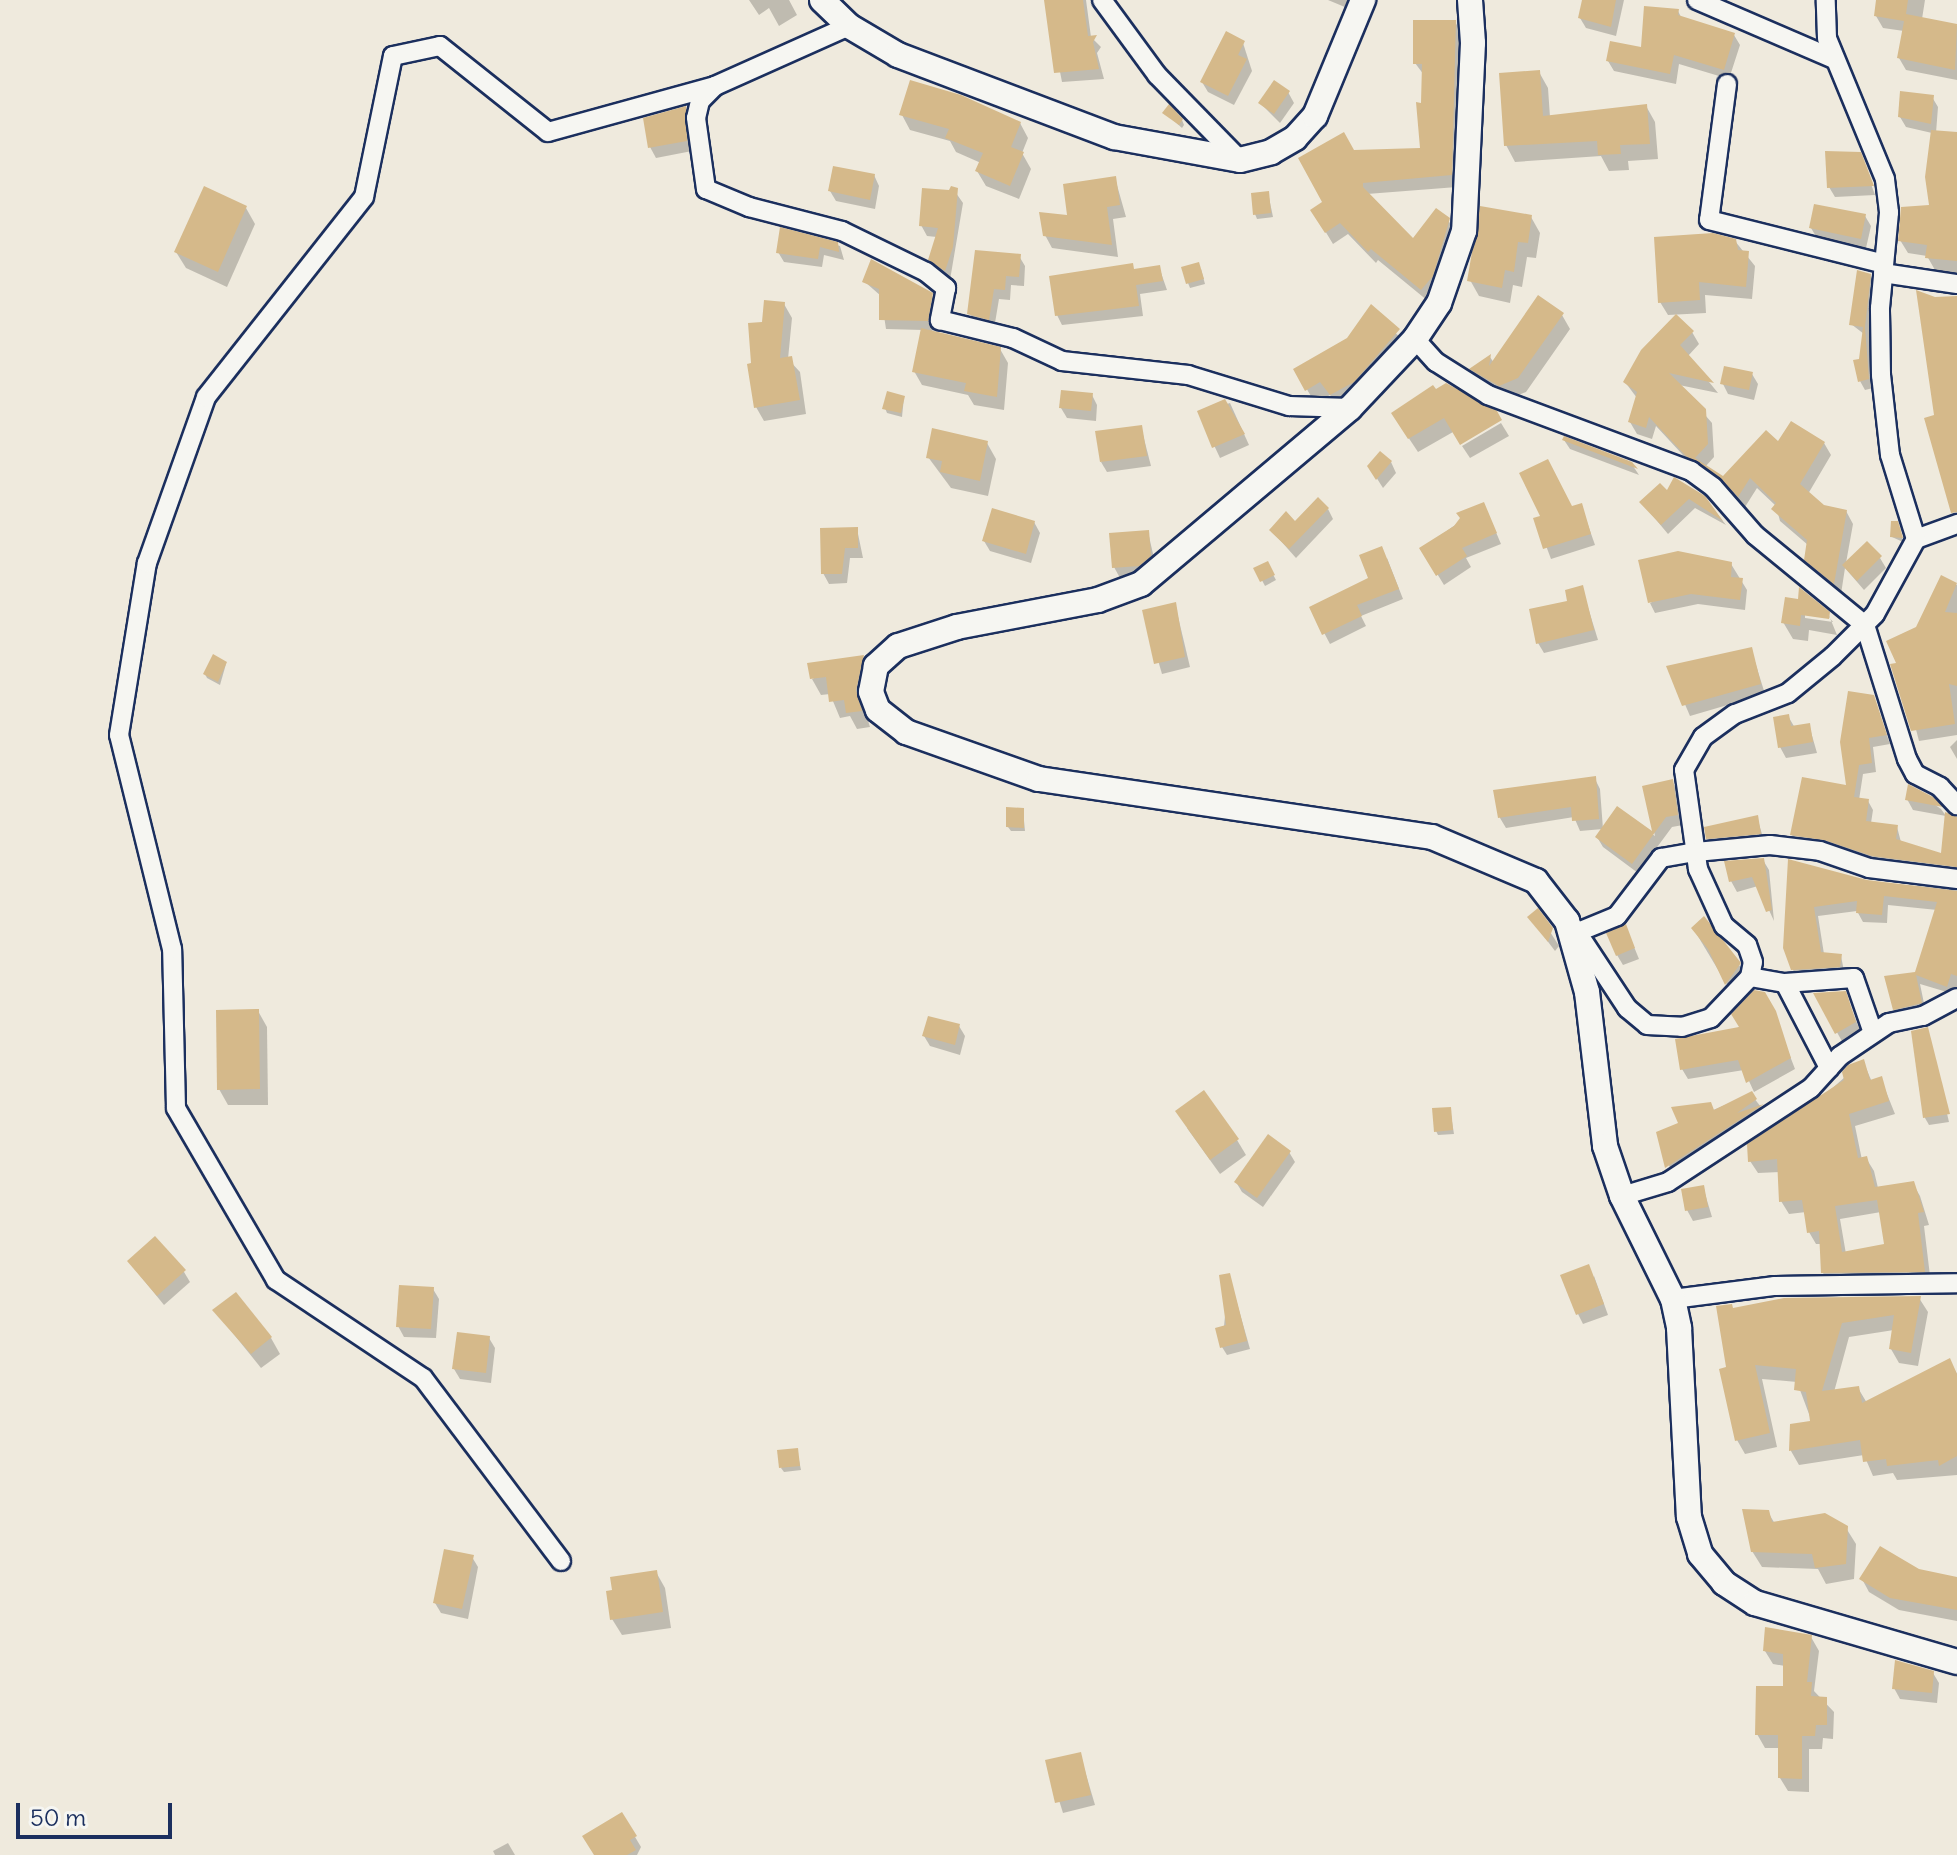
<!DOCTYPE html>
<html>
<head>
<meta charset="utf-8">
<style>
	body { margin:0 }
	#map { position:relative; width:1957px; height:1855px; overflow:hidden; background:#efeadd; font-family:Delius,sans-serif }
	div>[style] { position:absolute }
	.shadow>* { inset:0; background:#0003 }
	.building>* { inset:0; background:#d5b98a }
	.roads { filter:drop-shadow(2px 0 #1b2f5e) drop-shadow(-2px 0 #1b2f5e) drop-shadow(0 2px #1b2f5e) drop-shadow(0 -2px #1b2f5e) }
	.street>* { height:18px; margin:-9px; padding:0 9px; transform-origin:9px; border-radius:9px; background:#f6f6f2 }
	.secondary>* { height:24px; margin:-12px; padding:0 12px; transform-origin:12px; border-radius:12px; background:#f6f6f2 }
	span { translate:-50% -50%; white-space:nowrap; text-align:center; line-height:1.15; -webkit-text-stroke:6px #f6f6f2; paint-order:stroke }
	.scale { position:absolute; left:16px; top:1803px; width:156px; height:36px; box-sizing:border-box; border:4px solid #1b2f5e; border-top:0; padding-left:10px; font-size:24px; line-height:28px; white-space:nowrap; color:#1b2f5e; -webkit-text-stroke:6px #f6f6f2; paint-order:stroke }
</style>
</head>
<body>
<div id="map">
	<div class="shadow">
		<i style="clip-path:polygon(749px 0,789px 0,797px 15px,779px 26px,769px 8px,759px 15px)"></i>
		<i style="clip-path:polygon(1046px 0,1086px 0,1091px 37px,1101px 47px,1097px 53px,1104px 79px,1062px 82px)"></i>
		<i style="clip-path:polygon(1328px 0,1357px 0,1352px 10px)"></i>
		<i style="clip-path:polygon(1584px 0,1624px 0,1616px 36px,1586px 28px,1580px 18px)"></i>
		<i style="clip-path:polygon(1878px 0,1925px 0,1922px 19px,1957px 26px,1957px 80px,1906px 70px,1899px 58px,1904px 31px,1883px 28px,1876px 16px)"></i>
		<i style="clip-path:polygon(1678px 11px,1682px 19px,1734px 35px,1740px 45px,1729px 79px,1679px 64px,1676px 84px,1614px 71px,1608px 61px,1643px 49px)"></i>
		<i style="clip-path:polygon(1455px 22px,1462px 33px,1457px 187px,1367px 194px,1413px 241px,1448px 220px,1455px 232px,1428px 301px,1378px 260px,1376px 263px,1348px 234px,1333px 244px,1313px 211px,1325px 203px,1353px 152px,1422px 150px,1424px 75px,1415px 63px)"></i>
		<i style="clip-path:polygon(1243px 43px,1252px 71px,1234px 105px,1208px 92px,1202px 82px)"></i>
		<i style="clip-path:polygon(1539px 72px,1548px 88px,1550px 117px,1646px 106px,1655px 122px,1658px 159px,1628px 161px,1629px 170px,1609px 171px,1601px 156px,1515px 162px,1506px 145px)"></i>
		<i style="clip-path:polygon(1288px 92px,1294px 103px,1280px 123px,1260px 103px)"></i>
		<i style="clip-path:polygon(1932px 97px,1938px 107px,1936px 133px,1957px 134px,1957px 273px,1935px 270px,1927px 256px,1908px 253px,1900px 240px,1931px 207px,1932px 133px,1906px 127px,1900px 117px)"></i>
		<i style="clip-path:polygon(685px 109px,691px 119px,692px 151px,656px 158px,650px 147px)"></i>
		<i style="clip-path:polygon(1165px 113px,1182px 120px,1184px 125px,1182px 128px)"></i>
		<i style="clip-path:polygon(902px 115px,1020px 123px,1028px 138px,1022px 153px,1031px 169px,1019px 199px,986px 186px,977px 171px,981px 163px,956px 152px,950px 141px,910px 130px)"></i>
		<i style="clip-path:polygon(1863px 162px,1875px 195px,1835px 197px,1829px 187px)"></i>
		<i style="clip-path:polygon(874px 175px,879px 186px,875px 209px,836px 201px,830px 191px)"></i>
		<i style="clip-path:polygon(1115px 178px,1126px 217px,1113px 219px,1118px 257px,1052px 248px,1045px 235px)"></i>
		<i style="clip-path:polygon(956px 193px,963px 203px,950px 280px,930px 259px,937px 237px,927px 236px,921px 225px)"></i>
		<i style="clip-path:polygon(1268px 193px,1273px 217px,1257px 219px,1255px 214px)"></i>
		<i style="clip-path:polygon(246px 208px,255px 224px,227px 287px,186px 268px,176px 252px)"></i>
		<i style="clip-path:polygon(1865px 216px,1871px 226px,1866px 248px,1817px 238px,1811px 228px)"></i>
		<i style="clip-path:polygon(1531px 217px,1540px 233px,1536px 258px,1527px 257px,1522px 287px,1513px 285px,1510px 303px,1479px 296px,1470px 280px)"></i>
		<i style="clip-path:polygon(782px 230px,840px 246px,844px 260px,824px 255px,822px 267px,784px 262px,778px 252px)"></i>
		<i style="clip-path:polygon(1735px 241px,1755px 266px,1752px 299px,1705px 295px,1706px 313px,1668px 315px,1660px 302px)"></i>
		<i style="clip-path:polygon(1019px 256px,1025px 266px,1024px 286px,1011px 285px,1010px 300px,999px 299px,994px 329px,976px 324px,970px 314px)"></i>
		<i style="clip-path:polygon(872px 261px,931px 294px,937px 304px,932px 333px,1000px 349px,1008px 363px,1004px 410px,974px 405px,968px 395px,922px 385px,914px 371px,923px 330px,886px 329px,881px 296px,865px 282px)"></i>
		<i style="clip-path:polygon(1159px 267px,1167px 290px,1140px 294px,1143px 316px,1062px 325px,1057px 315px,1135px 271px)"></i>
		<i style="clip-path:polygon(1201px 269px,1205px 284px,1190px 288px,1188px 283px)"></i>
		<i style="clip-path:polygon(1870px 275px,1875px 285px,1873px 388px,1865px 390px,1860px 381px,1864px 334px,1851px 324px)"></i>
		<i style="clip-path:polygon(784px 304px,792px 318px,788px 359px,800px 372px,806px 414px,764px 421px,756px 407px,753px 365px,764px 324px)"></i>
		<i style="clip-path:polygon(1371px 307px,1407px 345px,1340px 408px,1330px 395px,1315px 403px,1295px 369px,1348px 340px)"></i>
		<i style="clip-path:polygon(1562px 315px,1570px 329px,1526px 392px,1508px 399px,1479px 383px,1472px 369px,1490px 357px,1494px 363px)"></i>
		<i style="clip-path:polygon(1692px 332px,1699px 344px,1688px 356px,1718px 393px,1679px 385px,1712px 423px,1714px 457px,1705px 467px,1724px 479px,1779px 444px,1824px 443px,1831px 455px,1808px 494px,1823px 507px,1846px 511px,1853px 524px,1846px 563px,1880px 558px,1886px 568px,1864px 590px,1845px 568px,1841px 594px,1813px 572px,1806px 559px,1808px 545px,1780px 521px,1776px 506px,1757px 488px,1745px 507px,1729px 490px,1695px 468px,1656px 426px,1652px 439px,1637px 434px,1630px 422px,1637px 398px,1625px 382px)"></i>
		<i style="clip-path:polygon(1752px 374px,1758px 384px,1754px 400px,1728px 394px,1723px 384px)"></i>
		<i style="clip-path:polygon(1436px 392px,1453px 432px,1418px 452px,1402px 428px)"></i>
		<i style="clip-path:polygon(1092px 395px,1097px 405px,1096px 421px,1067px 418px,1061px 408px)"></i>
		<i style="clip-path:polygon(904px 397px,902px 417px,887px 413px,885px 408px)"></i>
		<i style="clip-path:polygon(1230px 403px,1249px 445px,1220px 458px,1199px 413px)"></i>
		<i style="clip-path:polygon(1501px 423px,1509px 436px,1470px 458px,1462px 446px)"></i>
		<i style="clip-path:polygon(1141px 427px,1151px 466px,1107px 472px,1101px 462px)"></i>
		<i style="clip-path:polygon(1564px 440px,1631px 463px,1639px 475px,1570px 449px)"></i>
		<i style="clip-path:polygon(987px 443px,996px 459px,988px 496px,951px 488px,928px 457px)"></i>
		<i style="clip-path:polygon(1391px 462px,1396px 473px,1383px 488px,1369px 466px)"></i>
		<i style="clip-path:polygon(1667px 493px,1704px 497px,1726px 525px,1695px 508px,1668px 534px,1642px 503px)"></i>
		<i style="clip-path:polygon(1484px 504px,1501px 544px,1466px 558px,1471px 567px,1444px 585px,1422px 549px)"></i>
		<i style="clip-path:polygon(1581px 505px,1595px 545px,1551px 559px,1536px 519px)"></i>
		<i style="clip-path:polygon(1328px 509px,1333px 519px,1296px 558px,1271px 530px)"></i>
		<i style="clip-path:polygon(1034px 522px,1040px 533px,1031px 563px,990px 551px,984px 541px)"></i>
		<i style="clip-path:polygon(1900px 528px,1903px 542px,1892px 537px)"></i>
		<i style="clip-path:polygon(857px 529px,863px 558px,850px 558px,847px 583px,829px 584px,823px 573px)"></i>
		<i style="clip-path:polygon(1148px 532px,1156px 567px,1145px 575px,1120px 578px,1114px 567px)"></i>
		<i style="clip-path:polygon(1387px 558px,1403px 599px,1361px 616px,1366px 626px,1330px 644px,1311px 608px,1370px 579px)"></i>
		<i style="clip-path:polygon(1267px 563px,1276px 580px,1265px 586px,1256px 569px)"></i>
		<i style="clip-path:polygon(1731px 564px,1747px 590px,1745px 610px,1698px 604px,1655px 613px,1650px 603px)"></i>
		<i style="clip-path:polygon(1942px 578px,1957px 585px,1957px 735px,1919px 741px,1899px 664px)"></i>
		<i style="clip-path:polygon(1582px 588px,1598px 640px,1544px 653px,1538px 643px)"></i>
		<i style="clip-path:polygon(evenodd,1787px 599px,1828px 613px,1837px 635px,1809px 630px,1808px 641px,1793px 639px,1783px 622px,1787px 599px,1805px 614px,1829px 617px,1833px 622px,1805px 618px,1805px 614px)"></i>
		<i style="clip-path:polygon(1175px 604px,1190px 667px,1162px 674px,1144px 612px)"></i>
		<i style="clip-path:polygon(1751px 649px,1765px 694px,1690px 716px,1669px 667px)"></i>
		<i style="clip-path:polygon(862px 657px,872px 673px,864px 708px,870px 727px,857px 729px,850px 716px,840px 718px,830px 694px,821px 695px,812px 679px)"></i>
		<i style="clip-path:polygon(226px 664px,220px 685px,207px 678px,205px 674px)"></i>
		<i style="clip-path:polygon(1873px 697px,1890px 744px,1873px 747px,1876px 772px,1863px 774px,1859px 800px,1868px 801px,1873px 810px,1871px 823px,1897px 827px,1901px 842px,1943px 856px,1957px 832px,1957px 875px,1878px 865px,1797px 844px,1792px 835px,1849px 787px)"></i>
		<i style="clip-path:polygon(1788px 716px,1795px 728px,1809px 725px,1817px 753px,1786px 758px,1780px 747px)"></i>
		<i style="clip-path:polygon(1957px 740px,1957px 759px,1950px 747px)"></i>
		<i style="clip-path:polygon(1595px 779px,1600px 789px,1603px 829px,1618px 809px,1655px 836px,1644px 787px,1672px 781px,1678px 791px,1683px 825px,1672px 827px,1638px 873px,1603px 847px,1597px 837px,1603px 829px,1580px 831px,1574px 817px,1506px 828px,1500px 818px,1496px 792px)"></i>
		<i style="clip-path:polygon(1910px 787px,1941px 809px,1946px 816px,1913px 810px,1907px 799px)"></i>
		<i style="clip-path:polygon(1023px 810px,1025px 831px,1011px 831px,1008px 827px)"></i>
		<i style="clip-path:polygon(1757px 817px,1764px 841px,1712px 846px,1708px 838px)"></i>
		<i style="clip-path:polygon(1763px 860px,1769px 870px,1774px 921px,1758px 886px,1737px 892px,1731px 881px)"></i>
		<i style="clip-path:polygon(1790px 862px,1867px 882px,1957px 889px,1957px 912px,1888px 905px,1887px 923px,1863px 922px,1857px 911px,1818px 916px,1824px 954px,1841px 956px,1845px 976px,1799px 979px,1793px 970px)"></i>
		<i style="clip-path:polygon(1537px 911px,1559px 946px,1555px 951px,1530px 918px)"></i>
		<i style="clip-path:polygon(1704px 919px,1742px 969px,1729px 988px,1693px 928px)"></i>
		<i style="clip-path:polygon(1957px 932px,1957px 995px,1920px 984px,1926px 1013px,1900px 1019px,1894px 1009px,1916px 974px)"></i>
		<i style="clip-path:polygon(1630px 937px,1639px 959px,1623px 965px,1617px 955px)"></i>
		<i style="clip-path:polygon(1845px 993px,1861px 1033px,1843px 1043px,1816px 995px)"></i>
		<i style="clip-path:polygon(1770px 1004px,1795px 1069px,1754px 1092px,1744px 1070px,1688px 1079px,1682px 1069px)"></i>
		<i style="clip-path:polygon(258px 1011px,267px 1027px,268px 1105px,228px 1105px,219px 1089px)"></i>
		<i style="clip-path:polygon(959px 1026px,965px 1036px,960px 1055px,930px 1046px,924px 1036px)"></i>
		<i style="clip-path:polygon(1927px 1029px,1949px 1122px,1929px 1125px,1925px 1118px)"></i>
		<i style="clip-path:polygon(evenodd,1863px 1061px,1872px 1082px,1881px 1079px,1895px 1114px,1855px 1126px,1862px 1160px,1866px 1158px,1874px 1171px,1878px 1188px,1913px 1184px,1920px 1196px,1929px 1225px,1924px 1226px,1931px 1284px,1830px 1285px,1823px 1273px,1822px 1244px,1816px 1244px,1809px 1232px,1806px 1212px,1789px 1214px,1781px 1201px,1780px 1172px,1758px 1173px,1750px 1161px,1863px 1061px,1881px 1212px,1886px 1245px,1846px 1254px,1840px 1219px,1881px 1212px)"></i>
		<i style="clip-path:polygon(1751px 1094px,1770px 1119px,1674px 1181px,1659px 1133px)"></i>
		<i style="clip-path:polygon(1450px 1109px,1454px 1134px,1438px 1135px,1436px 1131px)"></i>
		<i style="clip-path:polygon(1187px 1128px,1237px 1140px,1246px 1155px,1220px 1174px)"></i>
		<i style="clip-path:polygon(1289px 1152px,1295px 1162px,1263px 1207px,1242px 1192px,1236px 1182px)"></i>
		<i style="clip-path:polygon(1703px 1187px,1712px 1217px,1693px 1221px,1687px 1210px)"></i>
		<i style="clip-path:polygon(129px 1262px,184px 1272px,190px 1282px,164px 1305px)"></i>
		<i style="clip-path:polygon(1229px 1275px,1250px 1349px,1227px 1355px,1222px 1347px)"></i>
		<i style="clip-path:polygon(1594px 1276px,1608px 1315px,1583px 1324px,1578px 1314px)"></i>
		<i style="clip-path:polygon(433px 1289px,439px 1299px,436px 1338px,404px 1337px,398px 1326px)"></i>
		<i style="clip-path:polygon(1919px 1298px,1928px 1312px,1918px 1366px,1899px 1363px,1891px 1349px,1894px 1330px,1849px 1337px,1834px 1392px,1858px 1388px,1867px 1403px,1950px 1361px,1957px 1374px,1957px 1475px,1897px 1480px,1893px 1473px,1873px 1476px,1864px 1455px,1799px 1465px,1791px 1451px,1792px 1426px,1812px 1422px,1797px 1382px,1762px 1379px,1777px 1447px,1745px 1454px,1737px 1440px,1729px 1369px,1734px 1310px)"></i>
		<i style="clip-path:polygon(215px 1311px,271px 1338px,280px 1354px,261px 1368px)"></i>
		<i style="clip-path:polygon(489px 1338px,495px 1348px,491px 1383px,460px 1379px,454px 1369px)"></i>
		<i style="clip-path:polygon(797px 1450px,801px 1470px,784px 1472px,781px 1468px)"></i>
		<i style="clip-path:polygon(1768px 1512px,1775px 1524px,1846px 1528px,1856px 1544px,1854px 1579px,1826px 1584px,1818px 1569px,1762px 1567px,1752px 1551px)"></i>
		<i style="clip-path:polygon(472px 1557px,478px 1567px,468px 1619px,441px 1613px,435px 1603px)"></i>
		<i style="clip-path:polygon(1918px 1571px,1957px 1579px,1957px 1621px,1899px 1610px,1869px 1592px,1862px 1579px)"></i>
		<i style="clip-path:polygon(656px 1572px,665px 1588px,671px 1628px,622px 1635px,612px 1619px)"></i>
		<i style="clip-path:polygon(1811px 1637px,1819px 1651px,1814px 1691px,1834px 1712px,1833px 1739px,1823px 1738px,1822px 1749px,1809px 1749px,1809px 1792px,1788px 1791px,1780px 1778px,1780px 1748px,1765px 1748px,1757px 1734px,1785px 1689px,1785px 1666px,1773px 1664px,1765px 1651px)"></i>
		<i style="clip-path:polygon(1933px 1673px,1939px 1683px,1937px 1703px,1900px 1699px,1894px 1688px)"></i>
		<i style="clip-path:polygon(1080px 1754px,1095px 1805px,1063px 1813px,1047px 1762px)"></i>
		<i style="clip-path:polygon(622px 1815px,641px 1847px,637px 1855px,596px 1855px)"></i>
		<i style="clip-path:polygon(508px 1843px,515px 1855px,495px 1855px,493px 1851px)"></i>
	</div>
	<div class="building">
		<i style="clip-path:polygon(1044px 0,1083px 0,1088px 36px,1097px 35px,1093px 42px,1099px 69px,1054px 73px)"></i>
		<i style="clip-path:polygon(1582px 0,1616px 0,1611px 27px,1578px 18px)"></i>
		<i style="clip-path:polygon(1876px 0,1908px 0,1906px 14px,1957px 24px,1955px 70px,1897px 58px,1904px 21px,1874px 16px)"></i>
		<i style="clip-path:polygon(1644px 6px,1679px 9px,1678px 15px,1735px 33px,1724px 70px,1674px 55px,1670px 74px,1606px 61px,1610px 41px,1641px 47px)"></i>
		<i style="clip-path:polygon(1413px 20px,1456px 20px,1452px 175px,1363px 183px,1363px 187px,1413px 238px,1436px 208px,1450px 218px,1433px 276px,1421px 290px,1371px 249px,1368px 252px,1340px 223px,1325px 233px,1310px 210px,1322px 202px,1298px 158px,1344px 132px,1354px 150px,1420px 148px,1416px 102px,1421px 103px,1422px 64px,1413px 64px)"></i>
		<i style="clip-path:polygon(1226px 31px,1245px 41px,1238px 55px,1247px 59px,1228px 96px,1200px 82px)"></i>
		<i style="clip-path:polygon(1540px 70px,1543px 116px,1647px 104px,1650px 144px,1620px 145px,1621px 154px,1598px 155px,1597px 141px,1504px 146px,1499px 73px)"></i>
		<i style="clip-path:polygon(910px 80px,961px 95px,1021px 122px,1011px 147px,1024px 152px,1010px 186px,975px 171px,983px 153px,945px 138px,949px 129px,899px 115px)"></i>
		<i style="clip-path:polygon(1274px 80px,1290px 91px,1274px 114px,1258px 103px)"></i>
		<i style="clip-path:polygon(1900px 91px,1934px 95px,1931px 124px,1898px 117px)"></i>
		<i style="clip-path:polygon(1169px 104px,1183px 119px,1179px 125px,1162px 113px)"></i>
		<i style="clip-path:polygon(686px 106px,687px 141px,648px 148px,643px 118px)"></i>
		<i style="clip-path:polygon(1931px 130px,1957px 132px,1957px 261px,1925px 258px,1927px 245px,1898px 241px,1901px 207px,1929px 205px,1925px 177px)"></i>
		<i style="clip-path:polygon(1825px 151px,1861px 152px,1874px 186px,1827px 188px)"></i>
		<i style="clip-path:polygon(833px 166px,875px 174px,870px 200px,828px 191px)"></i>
		<i style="clip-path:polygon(1116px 176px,1120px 205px,1107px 207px,1112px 245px,1043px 236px,1039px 212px,1067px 215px,1063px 184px)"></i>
		<i style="clip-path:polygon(204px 186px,247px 206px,218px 272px,174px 252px)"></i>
		<i style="clip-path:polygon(951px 186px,958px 188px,953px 247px,945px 271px,928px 260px,938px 228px,919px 226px,922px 188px,949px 190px)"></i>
		<i style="clip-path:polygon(1269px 191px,1271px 213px,1253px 215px,1251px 193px)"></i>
		<i style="clip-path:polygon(1814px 204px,1866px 214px,1861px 239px,1809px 228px)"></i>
		<i style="clip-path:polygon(1480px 206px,1532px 215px,1528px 243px,1518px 242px,1514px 272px,1505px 270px,1502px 288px,1467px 281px)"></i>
		<i style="clip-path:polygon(780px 227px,838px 242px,839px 252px,820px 247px,818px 259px,776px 253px)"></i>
		<i style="clip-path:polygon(1713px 233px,1736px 239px,1738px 250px,1749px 251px,1746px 287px,1699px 282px,1700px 300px,1658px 303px,1654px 237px)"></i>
		<i style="clip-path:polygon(975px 250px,1021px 254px,1019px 277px,1006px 276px,1005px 290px,994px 289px,989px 320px,967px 314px)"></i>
		<i style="clip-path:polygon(871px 259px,933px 293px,928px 321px,879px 320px,879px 289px,862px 282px)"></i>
		<i style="clip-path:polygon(1199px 262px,1204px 279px,1186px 284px,1181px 267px)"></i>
		<i style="clip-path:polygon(1133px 263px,1134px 269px,1160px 265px,1163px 281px,1136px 285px,1139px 306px,1055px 316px,1049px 276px)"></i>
		<i style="clip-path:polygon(1857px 270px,1871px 274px,1865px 327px,1869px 379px,1858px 382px,1853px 360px,1859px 359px,1863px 327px,1849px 325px)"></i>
		<i style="clip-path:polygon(1916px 290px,1935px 297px,1957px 296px,1957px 512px,1951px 513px,1924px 418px,1934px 415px)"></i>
		<i style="clip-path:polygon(1538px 295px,1564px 313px,1518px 378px,1499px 386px,1469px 369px,1491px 354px,1489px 366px)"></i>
		<i style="clip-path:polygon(764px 300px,785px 302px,780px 358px,792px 356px,800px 400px,754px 408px,747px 364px,751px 363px,748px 323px,762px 322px)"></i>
		<i style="clip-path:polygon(1371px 304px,1400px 329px,1354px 382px,1330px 395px,1320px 382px,1305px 391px,1293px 369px,1347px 338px)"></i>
		<i style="clip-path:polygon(1676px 314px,1694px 331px,1680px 345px,1714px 383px,1669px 373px,1706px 409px,1708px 444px,1695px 458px,1723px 476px,1766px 430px,1778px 441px,1791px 421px,1825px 442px,1800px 484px,1824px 505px,1847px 510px,1834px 584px,1804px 560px,1807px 540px,1771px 509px,1776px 503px,1750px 478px,1738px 497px,1720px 478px,1686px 456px,1649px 417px,1646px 428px,1628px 422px,1637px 392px,1623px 382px,1641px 350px)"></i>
		<i style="clip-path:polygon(921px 328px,1001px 347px,997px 397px,964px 391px,966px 383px,912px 372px)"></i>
		<i style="clip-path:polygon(1724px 366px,1753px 372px,1749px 390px,1720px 384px)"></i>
		<i style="clip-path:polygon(1446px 383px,1497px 411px,1502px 420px,1460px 445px,1444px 418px,1408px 439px,1391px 413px,1433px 385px,1436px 389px)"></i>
		<i style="clip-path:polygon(1061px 390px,1093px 393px,1091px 411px,1059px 408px)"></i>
		<i style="clip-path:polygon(887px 391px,905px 396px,901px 413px,882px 409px)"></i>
		<i style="clip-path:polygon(1225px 399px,1245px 434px,1212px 448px,1197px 411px)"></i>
		<i style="clip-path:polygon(1142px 425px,1147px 456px,1100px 462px,1095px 431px)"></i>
		<i style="clip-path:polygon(932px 428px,988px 441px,980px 481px,940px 472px,942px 461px,926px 458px)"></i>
		<i style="clip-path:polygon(1564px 436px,1632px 462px,1638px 469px,1562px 440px)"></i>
		<i style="clip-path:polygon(1380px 451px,1392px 461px,1376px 480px,1367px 466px)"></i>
		<i style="clip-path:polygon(1548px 459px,1572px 506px,1582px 503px,1591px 534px,1543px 549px,1533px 518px,1540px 516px,1519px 473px)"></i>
		<i style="clip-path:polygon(1674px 477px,1705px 496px,1723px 521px,1689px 499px,1661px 525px,1639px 502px,1660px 483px,1667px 490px)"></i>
		<i style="clip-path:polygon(1318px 497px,1329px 508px,1289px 549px,1269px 530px,1286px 511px,1295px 521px)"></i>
		<i style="clip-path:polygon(1484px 502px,1497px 533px,1462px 548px,1467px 556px,1436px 576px,1419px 548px,1454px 526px,1460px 518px,1456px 513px)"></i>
		<i style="clip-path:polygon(992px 508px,1035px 521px,1026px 554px,982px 541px)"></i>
		<i style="clip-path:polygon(1891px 521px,1898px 521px,1903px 538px,1890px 537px)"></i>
		<i style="clip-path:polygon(858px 527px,858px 548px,845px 548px,842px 574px,821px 574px,820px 528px)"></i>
		<i style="clip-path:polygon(1149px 530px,1151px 556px,1139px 566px,1112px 568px,1109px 533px)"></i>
		<i style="clip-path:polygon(1867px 541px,1882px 556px,1857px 581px,1842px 565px)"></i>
		<i style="clip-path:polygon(1382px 546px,1399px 589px,1357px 605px,1362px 616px,1322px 635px,1309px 607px,1368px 578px,1359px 555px)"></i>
		<i style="clip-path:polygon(1678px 551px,1732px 562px,1731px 577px,1743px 578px,1740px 600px,1691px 594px,1648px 603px,1638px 560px)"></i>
		<i style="clip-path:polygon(1268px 561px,1275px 575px,1260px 582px,1253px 568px)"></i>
		<i style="clip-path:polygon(1941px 575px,1957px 583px,1945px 612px,1957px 613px,1957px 686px,1949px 684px,1955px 724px,1911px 731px,1890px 664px,1896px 663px,1886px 641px,1916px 627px)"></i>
		<i style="clip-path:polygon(1583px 585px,1594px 630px,1536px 644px,1529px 609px,1567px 601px,1565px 590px)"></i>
		<i style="clip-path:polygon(1799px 587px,1830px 612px,1829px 619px,1801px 615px,1800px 626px,1781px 623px,1785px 597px,1798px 599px)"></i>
		<i style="clip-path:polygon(1176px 602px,1185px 657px,1154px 664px,1142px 610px)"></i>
		<i style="clip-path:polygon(1752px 647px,1761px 684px,1682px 706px,1666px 666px)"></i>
		<i style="clip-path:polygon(213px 654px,227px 662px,218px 682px,203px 674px)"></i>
		<i style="clip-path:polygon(864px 655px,856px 690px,862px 711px,846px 713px,844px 700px,829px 702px,826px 677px,810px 679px,807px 663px)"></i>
		<i style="clip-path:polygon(1848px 691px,1874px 695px,1887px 735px,1869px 738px,1872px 763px,1859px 765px,1854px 797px,1869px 799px,1866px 821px,1898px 825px,1896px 839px,1941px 853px,1945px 812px,1957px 817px,1957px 867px,1872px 856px,1824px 840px,1790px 835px,1802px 777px,1846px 785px,1840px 742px)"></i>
		<i style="clip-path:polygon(1789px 714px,1791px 726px,1810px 723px,1813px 742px,1778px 748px,1773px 717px)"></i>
		<i style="clip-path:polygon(1596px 776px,1599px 819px,1572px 821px,1571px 807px,1498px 818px,1493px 790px)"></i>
		<i style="clip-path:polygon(1673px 779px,1678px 815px,1666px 817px,1632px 864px,1595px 837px,1617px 806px,1652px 831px,1642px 786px)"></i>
		<i style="clip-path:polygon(1908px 784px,1933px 797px,1943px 807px,1905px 800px)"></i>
		<i style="clip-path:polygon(1006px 807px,1024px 808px,1024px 828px,1006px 827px)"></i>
		<i style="clip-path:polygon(1758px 815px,1761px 834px,1706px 839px,1704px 827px)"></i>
		<i style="clip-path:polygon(1764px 858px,1772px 910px,1766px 912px,1752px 877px,1729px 882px,1724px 861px)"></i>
		<i style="clip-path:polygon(1788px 859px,1867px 880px,1957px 891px,1957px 976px,1951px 974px,1947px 987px,1916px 975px,1922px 1003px,1893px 1010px,1884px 976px,1915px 972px,1937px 902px,1884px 896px,1882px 915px,1856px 913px,1857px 901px,1814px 907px,1821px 952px,1842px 954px,1840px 967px,1791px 970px,1783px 948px)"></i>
		<i style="clip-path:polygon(1538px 908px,1553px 928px,1548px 942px,1527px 917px)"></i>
		<i style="clip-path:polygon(1704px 916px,1741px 963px,1725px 985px,1708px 949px,1691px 928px)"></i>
		<i style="clip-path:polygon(1626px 924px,1635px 948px,1616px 956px,1606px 933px)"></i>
		<i style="clip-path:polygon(1754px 990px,1765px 992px,1776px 1011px,1791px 1058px,1746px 1083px,1738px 1060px,1680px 1070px,1675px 1039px,1739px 1027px,1731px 1014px)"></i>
		<i style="clip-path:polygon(1846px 991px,1856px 1022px,1835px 1034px,1813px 993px)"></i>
		<i style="clip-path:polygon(259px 1009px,260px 1089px,217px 1090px,216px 1010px)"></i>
		<i style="clip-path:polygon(928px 1016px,960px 1024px,955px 1045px,922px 1036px)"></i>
		<i style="clip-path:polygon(1928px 1027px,1950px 1114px,1923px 1118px,1911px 1031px)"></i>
		<i style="clip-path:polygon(evenodd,1864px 1059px,1870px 1080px,1882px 1076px,1889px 1101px,1849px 1114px,1858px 1158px,1867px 1156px,1875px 1187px,1914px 1181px,1924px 1212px,1918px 1213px,1925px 1272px,1821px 1273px,1819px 1231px,1807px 1233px,1802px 1200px,1779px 1202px,1777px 1159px,1748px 1162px,1747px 1144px,1844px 1080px,1842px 1072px,1848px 1065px,1864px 1059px,1877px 1200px,1884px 1244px,1842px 1252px,1835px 1206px,1877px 1200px)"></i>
		<i style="clip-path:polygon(1204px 1090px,1239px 1139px,1210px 1160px,1175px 1111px)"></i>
		<i style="clip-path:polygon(1752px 1091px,1757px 1099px,1737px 1113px,1764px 1104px,1665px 1168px,1656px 1132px,1678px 1123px,1671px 1107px,1711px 1102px,1714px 1110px)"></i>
		<i style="clip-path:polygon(1451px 1107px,1453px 1130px,1434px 1132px,1432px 1108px)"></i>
		<i style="clip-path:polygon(1268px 1134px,1291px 1151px,1257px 1198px,1234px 1182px)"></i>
		<i style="clip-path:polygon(1704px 1185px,1708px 1207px,1685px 1211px,1681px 1189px)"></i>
		<i style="clip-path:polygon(155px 1236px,186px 1270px,157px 1296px,127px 1261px)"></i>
		<i style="clip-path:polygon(1589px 1264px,1604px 1304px,1576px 1315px,1560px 1275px)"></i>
		<i style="clip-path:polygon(1230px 1273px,1247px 1341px,1220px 1348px,1215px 1328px,1226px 1325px,1219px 1275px)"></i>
		<i style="clip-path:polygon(399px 1285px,434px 1287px,431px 1329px,396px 1327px)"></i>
		<i style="clip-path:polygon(236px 1292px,272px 1337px,251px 1354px,212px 1310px)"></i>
		<i style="clip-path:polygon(1921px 1296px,1911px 1353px,1889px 1349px,1894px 1315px,1842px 1323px,1822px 1391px,1859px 1386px,1862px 1403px,1950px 1358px,1957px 1374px,1957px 1456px,1939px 1466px,1938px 1460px,1887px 1466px,1886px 1459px,1863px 1462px,1860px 1440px,1789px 1451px,1790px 1424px,1810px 1421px,1806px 1392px,1794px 1390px,1796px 1369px,1755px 1365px,1770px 1433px,1735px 1441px,1719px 1369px,1726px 1367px,1716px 1306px,1732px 1304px,1733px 1308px,1784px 1298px)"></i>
		<i style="clip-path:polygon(457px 1332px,490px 1336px,486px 1373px,452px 1369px)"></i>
		<i style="clip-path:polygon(798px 1448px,800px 1466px,779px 1468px,777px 1450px)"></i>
		<i style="clip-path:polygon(1742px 1509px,1769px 1510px,1772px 1522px,1825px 1513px,1848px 1526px,1846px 1564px,1815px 1568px,1812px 1554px,1751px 1552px)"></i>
		<i style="clip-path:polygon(1880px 1546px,1919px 1569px,1957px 1577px,1957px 1610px,1890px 1598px,1859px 1579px)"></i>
		<i style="clip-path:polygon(444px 1549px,474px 1555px,462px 1609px,433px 1603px)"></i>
		<i style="clip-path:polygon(657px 1570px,663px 1612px,610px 1620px,606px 1591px,612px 1590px,610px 1577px)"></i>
		<i style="clip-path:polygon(1765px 1627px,1812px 1635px,1807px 1682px,1812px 1682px,1811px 1696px,1827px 1697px,1827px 1725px,1816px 1725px,1815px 1736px,1802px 1736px,1802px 1779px,1778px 1778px,1778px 1735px,1755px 1735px,1756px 1686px,1783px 1686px,1783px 1654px,1763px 1651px)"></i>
		<i style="clip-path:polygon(1895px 1660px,1934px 1671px,1932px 1693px,1892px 1689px)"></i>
		<i style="clip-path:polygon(1081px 1752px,1091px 1795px,1055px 1803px,1045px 1760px)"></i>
		<i style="clip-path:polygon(622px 1812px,637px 1836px,630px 1840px,636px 1850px,627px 1855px,594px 1855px,582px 1836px)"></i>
	</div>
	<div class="roads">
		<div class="street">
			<i style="left:1102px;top:0;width:93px;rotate:53.7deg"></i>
			<i style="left:1157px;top:75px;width:119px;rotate:45.7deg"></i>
			<i style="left:1697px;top:0;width:149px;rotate:23.3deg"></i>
			<i style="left:849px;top:26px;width:147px;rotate:155.9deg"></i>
			<i style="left:715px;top:86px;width:21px;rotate:135deg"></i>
			<i style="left:700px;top:101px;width:17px;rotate:103deg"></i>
			<i style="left:696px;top:118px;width:72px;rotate:82deg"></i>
			<i style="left:706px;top:189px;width:47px;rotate:22.7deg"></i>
			<i style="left:749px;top:207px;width:96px;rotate:14.5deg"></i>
			<i style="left:842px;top:231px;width:93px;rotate:26deg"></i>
			<i style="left:926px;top:272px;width:26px;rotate:39deg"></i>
			<i style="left:946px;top:288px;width:33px;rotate:101deg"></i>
			<i style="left:940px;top:320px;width:75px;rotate:13.9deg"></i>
			<i style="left:1013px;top:338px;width:54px;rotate:25.1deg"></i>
			<i style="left:1062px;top:361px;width:127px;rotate:6.3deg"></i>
			<i style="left:1188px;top:375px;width:106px;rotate:17.1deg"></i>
			<i style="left:1289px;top:406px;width:61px;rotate:1.9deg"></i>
			<i style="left:1727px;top:84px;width:137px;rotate:97.5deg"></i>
			<i style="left:1709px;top:220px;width:180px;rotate:14.1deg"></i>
			<i style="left:1883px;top:273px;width:75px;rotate:8.5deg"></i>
			<i style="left:1415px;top:339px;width:31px;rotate:48deg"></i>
			<i style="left:1436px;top:362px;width:62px;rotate:32.4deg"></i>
			<i style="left:1488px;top:395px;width:217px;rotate:20.5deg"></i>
			<i style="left:1691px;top:471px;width:27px;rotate:36deg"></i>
			<i style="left:1713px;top:487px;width:64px;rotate:48.8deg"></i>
			<i style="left:1755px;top:535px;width:142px;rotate:39.3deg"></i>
			<i style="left:1865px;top:625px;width:140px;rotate:72.6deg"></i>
			<i style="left:1907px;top:759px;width:17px;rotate:62deg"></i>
			<i style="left:1915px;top:774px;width:28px;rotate:27deg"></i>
			<i style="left:1940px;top:787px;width:25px;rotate:47deg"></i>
			<i style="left:1916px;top:539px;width:44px;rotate:-20.1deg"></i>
			<i style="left:1575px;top:929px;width:95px;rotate:56.6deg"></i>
			<i style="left:1627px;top:1008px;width:26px;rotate:40deg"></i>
			<i style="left:1647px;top:1025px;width:35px;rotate:3deg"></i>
			<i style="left:1682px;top:1027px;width:30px;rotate:-17deg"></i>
			<i style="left:1711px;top:1018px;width:57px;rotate:-46.4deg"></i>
			<i style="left:1750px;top:977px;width:15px;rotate:-79deg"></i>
			<i style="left:1753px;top:962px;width:18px;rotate:-109deg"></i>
			<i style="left:1747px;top:945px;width:30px;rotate:-140deg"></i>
			<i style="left:1724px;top:926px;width:63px;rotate:-114.5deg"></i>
			<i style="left:1698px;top:869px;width:100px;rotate:-98deg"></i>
			<i style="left:1684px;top:770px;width:38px;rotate:-60deg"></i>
			<i style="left:1703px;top:737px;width:39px;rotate:-36deg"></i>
			<i style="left:1735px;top:714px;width:57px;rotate:-21.6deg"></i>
			<i style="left:1788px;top:693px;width:58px;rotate:-39.4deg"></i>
			<i style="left:1833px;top:656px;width:59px;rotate:-45deg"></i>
			<i style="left:1875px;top:614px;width:85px;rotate:-61.3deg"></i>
			<i style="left:1916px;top:539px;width:88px;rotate:-107.2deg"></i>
			<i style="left:1890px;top:455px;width:81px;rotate:-96.4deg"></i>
			<i style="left:1881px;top:375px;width:67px;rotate:-90.9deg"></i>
			<i style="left:1880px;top:308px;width:96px;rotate:-84.6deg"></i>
			<i style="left:1889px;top:212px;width:33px;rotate:-97deg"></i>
			<i style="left:1885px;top:179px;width:152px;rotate:-112.4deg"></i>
			<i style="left:1827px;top:38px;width:38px;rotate:-92deg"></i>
			<i style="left:1578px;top:932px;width:42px;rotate:-22.3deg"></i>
			<i style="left:1617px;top:916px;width:73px;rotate:-52.8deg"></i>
			<i style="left:1661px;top:858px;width:36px;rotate:-10deg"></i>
			<i style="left:1696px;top:852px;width:74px;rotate:-5.4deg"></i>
			<i style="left:1770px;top:845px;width:50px;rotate:6.8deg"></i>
			<i style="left:1820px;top:851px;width:52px;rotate:19.1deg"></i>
			<i style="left:1869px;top:868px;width:89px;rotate:7.1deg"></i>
			<i style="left:1750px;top:977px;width:36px;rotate:10deg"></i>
			<i style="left:1785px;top:983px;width:69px;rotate:-4.1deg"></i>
			<i style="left:1854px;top:978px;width:58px;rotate:70.9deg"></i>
			<i style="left:1785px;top:983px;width:96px;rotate:62.6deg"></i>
			<i style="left:1622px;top:1196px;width:48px;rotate:-16.9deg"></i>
			<i style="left:1668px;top:1182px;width:171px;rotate:-33.3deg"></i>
			<i style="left:1811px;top:1088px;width:43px;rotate:-47.8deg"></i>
			<i style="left:1840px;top:1056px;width:59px;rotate:-34deg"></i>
			<i style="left:1889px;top:1023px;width:35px;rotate:-12deg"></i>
			<i style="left:1923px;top:1016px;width:38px;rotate:-28deg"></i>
			<i style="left:1673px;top:1299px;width:103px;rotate:-7.3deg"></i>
			<i style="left:1775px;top:1286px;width:182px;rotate:-0.9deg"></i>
			<i style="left:561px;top:1561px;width:229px;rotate:-127deg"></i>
			<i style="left:423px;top:1378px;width:177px;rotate:-146.3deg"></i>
			<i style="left:276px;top:1280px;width:199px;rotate:-120.2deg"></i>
			<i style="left:176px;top:1108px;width:159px;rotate:-91.4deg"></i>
			<i style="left:172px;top:949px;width:220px;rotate:-103.9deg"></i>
			<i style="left:119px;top:735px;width:174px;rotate:-80.8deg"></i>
			<i style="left:147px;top:563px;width:176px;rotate:-70.4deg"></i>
			<i style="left:206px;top:397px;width:255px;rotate:-51.7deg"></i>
			<i style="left:364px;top:197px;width:144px;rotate:-78.4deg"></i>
			<i style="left:393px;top:56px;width:48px;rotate:-12deg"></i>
			<i style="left:440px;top:46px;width:138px;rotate:38.5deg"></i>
			<i style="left:548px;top:132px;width:173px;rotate:-15.4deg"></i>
		</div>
		<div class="secondary">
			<i style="left:822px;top:0;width:37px;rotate:44deg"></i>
			<i style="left:849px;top:26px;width:57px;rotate:30.6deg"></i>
			<i style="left:898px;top:55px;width:231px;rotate:20.8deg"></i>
			<i style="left:1114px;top:137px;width:128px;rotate:10.3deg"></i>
			<i style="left:1240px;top:160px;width:32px;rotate:-14deg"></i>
			<i style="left:1271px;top:152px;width:28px;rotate:-30deg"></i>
			<i style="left:1295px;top:138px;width:30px;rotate:-48deg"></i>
			<i style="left:1315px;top:116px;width:126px;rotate:-67.5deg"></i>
			<i style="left:1470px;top:0;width:43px;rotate:86deg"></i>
			<i style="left:1473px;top:43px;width:188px;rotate:92.7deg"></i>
			<i style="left:1464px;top:231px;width:76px;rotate:109.1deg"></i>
			<i style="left:1439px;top:303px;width:43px;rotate:123.7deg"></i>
			<i style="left:1415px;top:339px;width:95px;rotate:133.3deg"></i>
			<i style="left:1350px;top:408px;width:273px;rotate:139.9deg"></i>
			<i style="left:1141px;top:584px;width:46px;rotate:159.6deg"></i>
			<i style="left:1098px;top:600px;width:144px;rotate:169.2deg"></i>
			<i style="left:957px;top:627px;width:62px;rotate:162.1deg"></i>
			<i style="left:898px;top:646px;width:30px;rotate:138deg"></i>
			<i style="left:876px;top:666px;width:26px;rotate:101deg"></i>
			<i style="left:871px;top:692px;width:19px;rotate:69deg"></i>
			<i style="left:878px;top:710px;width:36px;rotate:38deg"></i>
			<i style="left:906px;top:732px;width:141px;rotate:19.5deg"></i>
			<i style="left:1039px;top:779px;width:397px;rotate:8.4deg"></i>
			<i style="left:1432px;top:837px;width:113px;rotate:22.9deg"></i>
			<i style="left:1536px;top:881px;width:51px;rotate:52.2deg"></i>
			<i style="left:1567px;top:921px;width:74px;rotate:74.3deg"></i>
			<i style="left:1587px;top:992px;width:155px;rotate:83.3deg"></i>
			<i style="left:1605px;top:1146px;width:53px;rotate:71.2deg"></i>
			<i style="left:1622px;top:1196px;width:115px;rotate:63.7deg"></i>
			<i style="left:1673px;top:1299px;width:30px;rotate:78deg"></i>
			<i style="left:1679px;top:1328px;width:189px;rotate:87deg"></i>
			<i style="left:1689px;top:1517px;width:39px;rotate:73deg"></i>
			<i style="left:1700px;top:1554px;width:38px;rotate:50deg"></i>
			<i style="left:1724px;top:1583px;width:37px;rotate:33deg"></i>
			<i style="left:1755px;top:1603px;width:210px;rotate:16.3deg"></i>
		</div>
	</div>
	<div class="scale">50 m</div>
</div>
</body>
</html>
